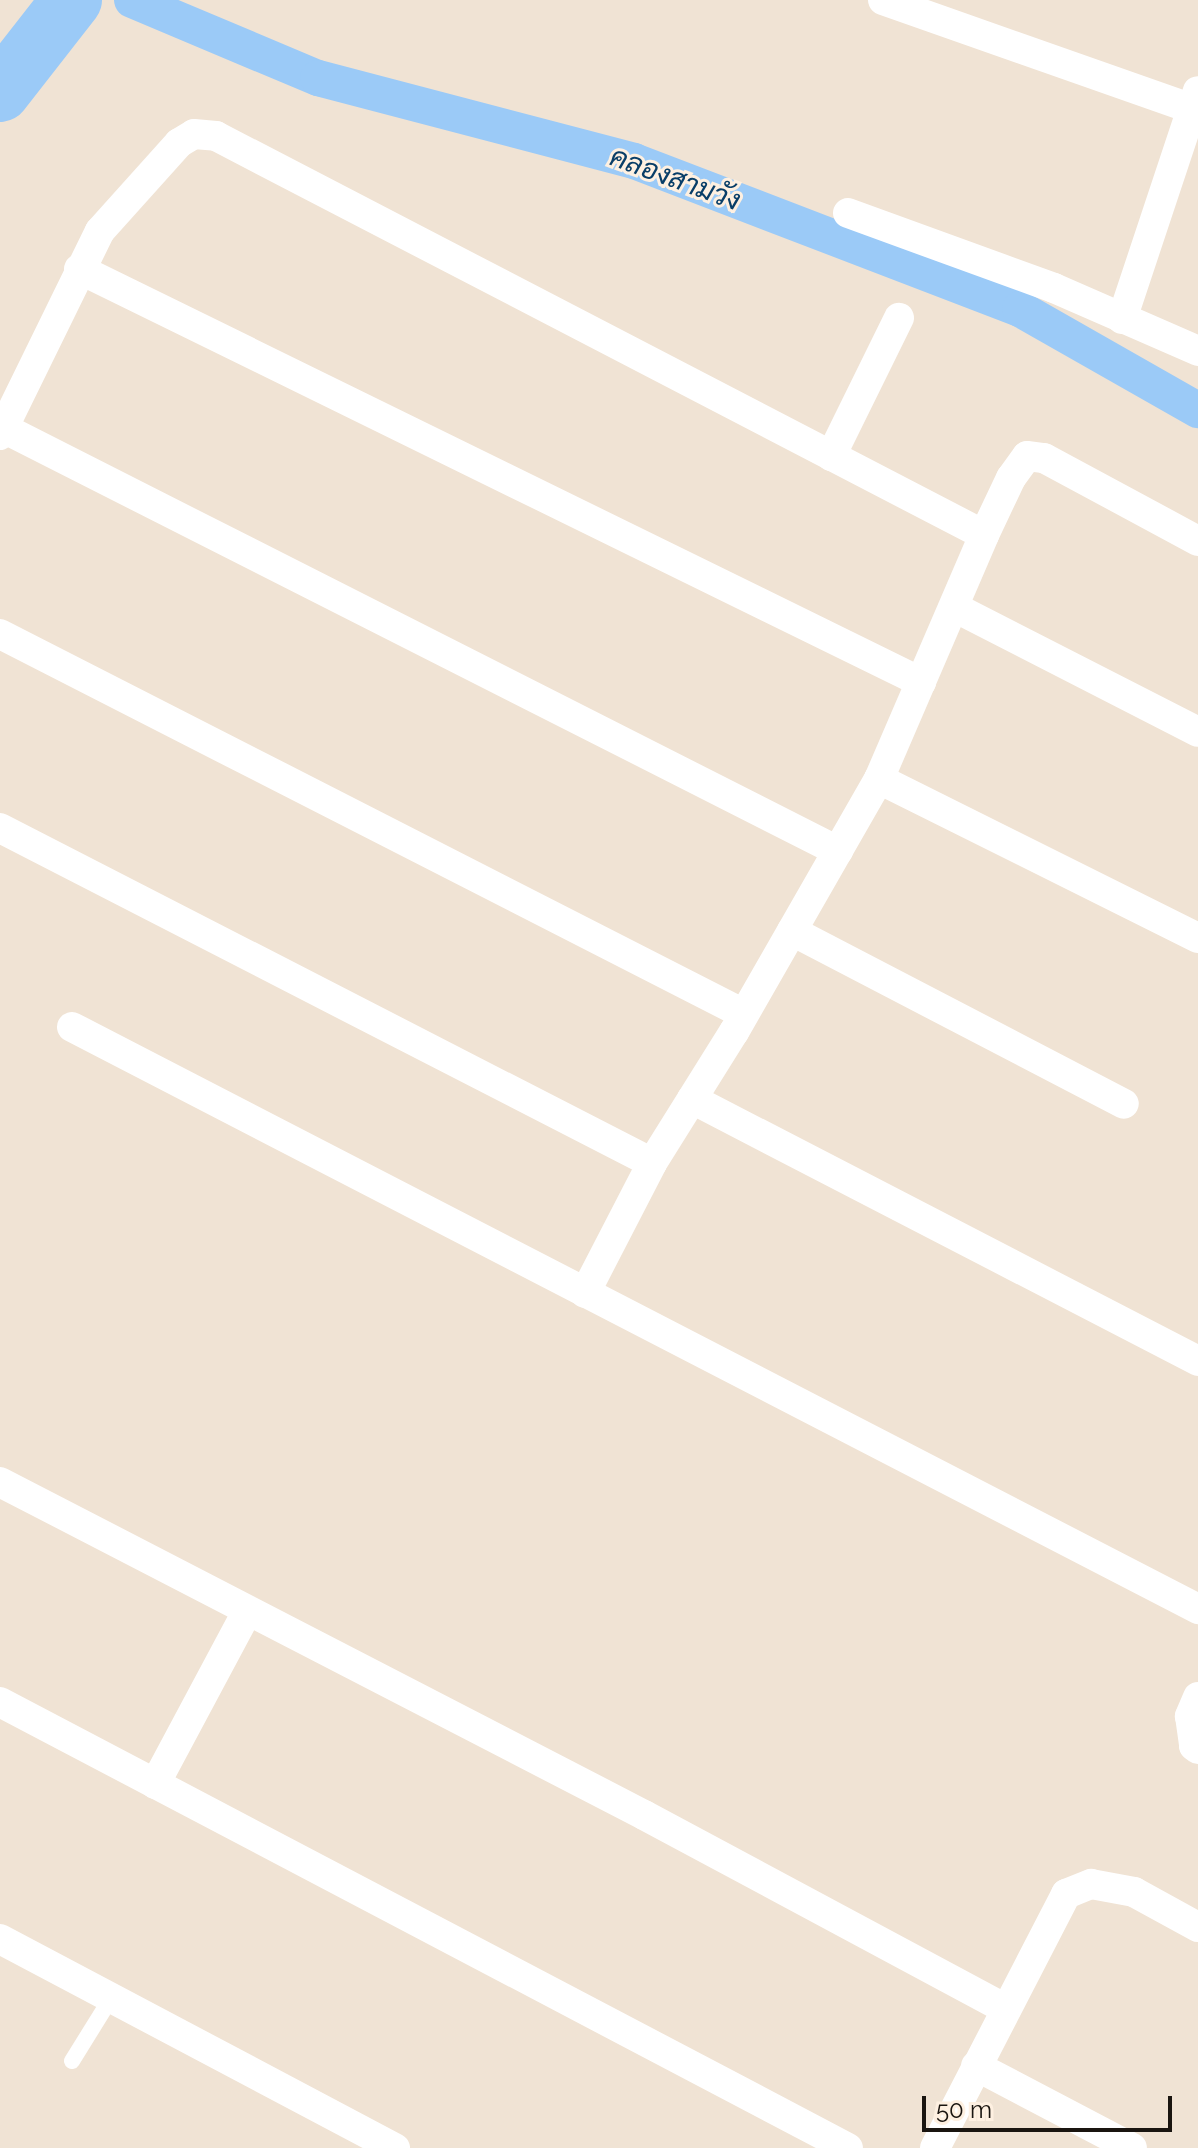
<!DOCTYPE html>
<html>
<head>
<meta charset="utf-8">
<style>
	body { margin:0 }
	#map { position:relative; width:1198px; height:2148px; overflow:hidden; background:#f0e3d4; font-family:Raleway,Sarabun,sans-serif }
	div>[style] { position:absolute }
	.canal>* { height:36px; margin:-18px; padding:0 18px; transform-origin:18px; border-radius:18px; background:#9bcaf7 }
	.river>* { height:60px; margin:-30px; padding:0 30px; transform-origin:30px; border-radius:30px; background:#9bcaf7 }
	.service>* { height:16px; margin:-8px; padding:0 8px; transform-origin:8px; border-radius:8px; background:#fff }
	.minor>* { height:30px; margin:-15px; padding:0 15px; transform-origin:15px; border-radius:15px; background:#fff }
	span { translate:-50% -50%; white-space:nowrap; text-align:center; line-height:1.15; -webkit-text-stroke:6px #fef0e1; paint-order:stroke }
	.water-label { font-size:28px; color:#093e68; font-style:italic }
	.scale { position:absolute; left:922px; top:2096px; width:250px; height:36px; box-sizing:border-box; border:4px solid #1a1510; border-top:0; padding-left:10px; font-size:24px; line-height:28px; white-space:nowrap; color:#1a1510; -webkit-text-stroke:6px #fef0e1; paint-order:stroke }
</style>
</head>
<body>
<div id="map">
	<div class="canal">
		<i style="left:132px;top:0;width:202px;rotate:22.8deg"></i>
		<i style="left:318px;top:78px;width:327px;rotate:14.7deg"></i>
		<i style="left:634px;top:161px;width:413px;rotate:21deg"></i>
		<i style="left:1020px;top:309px;width:205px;rotate:29.6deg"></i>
	</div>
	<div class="river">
		<i style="left:0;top:92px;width:117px;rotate:-52deg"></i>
	</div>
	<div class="service">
		<i style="left:72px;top:2061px;width:74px;rotate:-58.2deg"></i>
	</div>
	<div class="minor">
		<i style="left:883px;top:0;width:328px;rotate:19.4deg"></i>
		<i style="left:848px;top:213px;width:219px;rotate:20deg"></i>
		<i style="left:1054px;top:288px;width:157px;rotate:23.6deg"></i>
		<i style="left:79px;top:269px;width:938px;rotate:26.13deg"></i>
		<i style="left:1122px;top:319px;width:240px;rotate:-71.6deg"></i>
		<i style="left:3px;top:428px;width:936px;rotate:26.87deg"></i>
		<i style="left:0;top:435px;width:227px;rotate:-63.9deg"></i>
		<i style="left:100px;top:231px;width:118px;rotate:-48.1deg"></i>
		<i style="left:179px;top:143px;width:17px;rotate:-31deg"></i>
		<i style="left:194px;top:134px;width:22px;rotate:5deg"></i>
		<i style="left:216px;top:136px;width:865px;rotate:27.45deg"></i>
		<i style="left:831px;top:456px;width:154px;rotate:-63.8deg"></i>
		<i style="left:954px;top:607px;width:274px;rotate:27.1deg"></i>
		<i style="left:0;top:634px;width:835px;rotate:27.06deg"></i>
		<i style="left:879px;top:779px;width:356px;rotate:26.5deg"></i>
		<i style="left:0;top:828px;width:733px;rotate:27.19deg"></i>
		<i style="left:792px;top:931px;width:374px;rotate:27.5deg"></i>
		<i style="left:72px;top:1027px;width:1268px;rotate:27.33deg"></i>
		<i style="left:692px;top:1099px;width:570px;rotate:27.37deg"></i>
		<i style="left:585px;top:1293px;width:146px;rotate:-62.7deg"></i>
		<i style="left:652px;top:1163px;width:155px;rotate:-58deg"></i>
		<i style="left:734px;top:1032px;width:292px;rotate:-60.2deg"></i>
		<i style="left:879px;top:779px;width:266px;rotate:-66.7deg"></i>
		<i style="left:984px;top:535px;width:63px;rotate:-64.7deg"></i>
		<i style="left:1011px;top:478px;width:27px;rotate:-54deg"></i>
		<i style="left:1027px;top:456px;width:17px;rotate:7deg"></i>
		<i style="left:1044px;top:458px;width:175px;rotate:28.3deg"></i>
		<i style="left:0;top:1482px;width:725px;rotate:27.34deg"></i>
		<i style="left:644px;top:1815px;width:411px;rotate:28.2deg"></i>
		<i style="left:1198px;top:1697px;width:21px;rotate:113deg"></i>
		<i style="left:1190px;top:1716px;width:30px;rotate:82deg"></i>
		<i style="left:1194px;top:1746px;width:5px;rotate:37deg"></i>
		<i style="left:0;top:1702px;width:958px;rotate:27.74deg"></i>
		<i style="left:155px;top:1784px;width:195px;rotate:-61.9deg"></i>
		<i style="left:0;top:1939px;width:447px;rotate:27.9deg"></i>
		<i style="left:976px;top:2066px;width:176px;rotate:27.7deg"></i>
		<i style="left:935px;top:2148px;width:286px;rotate:-62.7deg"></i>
		<i style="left:1066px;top:1894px;width:27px;rotate:-22deg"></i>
		<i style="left:1091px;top:1884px;width:44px;rotate:10.5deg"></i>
		<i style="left:1134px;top:1892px;width:73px;rotate:28.7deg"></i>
	</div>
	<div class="water-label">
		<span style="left:675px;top:179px;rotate:20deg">คลองสามวัง</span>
	</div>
	<div class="scale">50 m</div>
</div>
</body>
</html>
